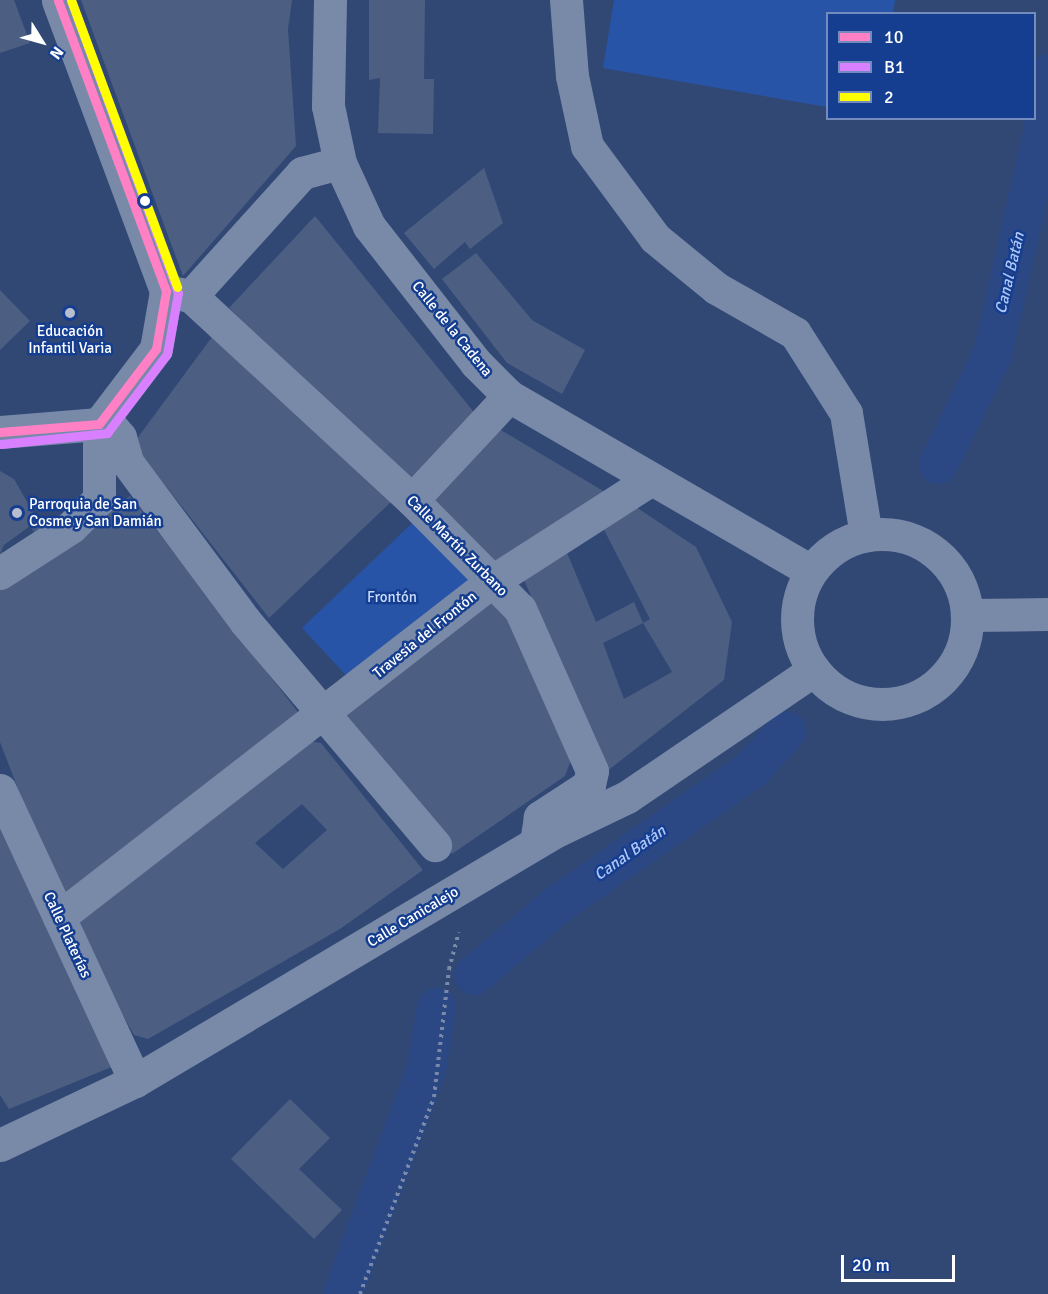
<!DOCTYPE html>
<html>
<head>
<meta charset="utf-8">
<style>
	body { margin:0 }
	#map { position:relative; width:1048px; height:1294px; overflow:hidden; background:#314875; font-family:Signika,sans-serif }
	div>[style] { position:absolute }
	.green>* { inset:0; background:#2854a8 }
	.canal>* { height:39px; margin:-19.5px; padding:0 19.5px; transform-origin:19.5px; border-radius:19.5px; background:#2b4885 }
	.building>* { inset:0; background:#4c5f83 }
	.path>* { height:4px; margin-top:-2px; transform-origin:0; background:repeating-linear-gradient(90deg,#7989a8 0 3px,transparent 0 7.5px) }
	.minor>* { height:33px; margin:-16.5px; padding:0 16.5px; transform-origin:16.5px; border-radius:16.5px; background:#7989a8 }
	.minor>.ring { margin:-16.5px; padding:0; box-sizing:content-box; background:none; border:33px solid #7989a8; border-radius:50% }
	.bus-1>* { height:9px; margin:-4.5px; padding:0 4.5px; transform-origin:4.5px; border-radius:4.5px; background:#ff80c5 }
	.bus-2>* { height:9px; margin:-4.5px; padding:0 4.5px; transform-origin:4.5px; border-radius:4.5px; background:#d880ff }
	.bus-3>* { height:9px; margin:-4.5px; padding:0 4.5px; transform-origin:4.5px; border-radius:4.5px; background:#ff0 }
	.dots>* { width:16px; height:16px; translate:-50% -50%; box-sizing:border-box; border:3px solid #153e91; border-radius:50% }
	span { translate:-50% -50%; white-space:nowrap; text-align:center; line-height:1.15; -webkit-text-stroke:5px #153e91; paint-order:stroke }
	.street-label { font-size:15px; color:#fff }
	.poi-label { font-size:15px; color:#fff }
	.left { translate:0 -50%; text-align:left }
	.park-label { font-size:15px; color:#cadbfc }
	.water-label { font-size:16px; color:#afc8f8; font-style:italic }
	.legend { position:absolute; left:826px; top:12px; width:210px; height:108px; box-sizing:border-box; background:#153e91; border:2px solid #738bbd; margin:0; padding:8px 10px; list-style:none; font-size:18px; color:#fff }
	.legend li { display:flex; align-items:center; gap:12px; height:30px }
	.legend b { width:30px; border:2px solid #738bbd }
	.north { position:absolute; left:12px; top:12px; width:60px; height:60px; -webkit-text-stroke:4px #153e91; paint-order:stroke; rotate:127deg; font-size:16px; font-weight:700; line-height:24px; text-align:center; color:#fff }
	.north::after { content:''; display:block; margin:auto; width:21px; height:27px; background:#fff; clip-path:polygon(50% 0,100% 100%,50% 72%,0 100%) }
	.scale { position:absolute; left:841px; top:1255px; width:114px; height:27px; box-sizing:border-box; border:3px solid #fff; border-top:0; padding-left:8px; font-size:18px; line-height:21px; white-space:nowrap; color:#fff; -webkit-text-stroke:4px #153e91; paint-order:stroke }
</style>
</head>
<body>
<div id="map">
	<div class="green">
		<i style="clip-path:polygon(614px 0,895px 0,893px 13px,828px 14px,827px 107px,603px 68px)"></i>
		<i style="clip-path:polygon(427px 509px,482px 568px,356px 686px,302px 628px)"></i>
	</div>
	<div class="canal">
		<i style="left:938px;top:464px;width:123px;rotate:-63.9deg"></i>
		<i style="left:992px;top:354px;width:232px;rotate:-77.3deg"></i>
		<i style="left:1043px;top:128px;width:55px;rotate:-84.8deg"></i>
		<i style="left:473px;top:975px;width:109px;rotate:-40.1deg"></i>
		<i style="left:556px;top:905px;width:238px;rotate:-34.9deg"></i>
		<i style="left:751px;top:769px;width:52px;rotate:-47.4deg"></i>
		<i style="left:342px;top:1294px;width:240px;rotate:-69.5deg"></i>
		<i style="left:426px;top:1069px;width:63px;rotate:-80.8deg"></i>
	</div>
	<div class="building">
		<i style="clip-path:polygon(0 0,14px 0,30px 43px,0 53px)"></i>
		<i style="clip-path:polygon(81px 0,292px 0,288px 29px,296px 146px,183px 276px)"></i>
		<i style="clip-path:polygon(369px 0,425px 0,424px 79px,434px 79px,433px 134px,378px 133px,380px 78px,369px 80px)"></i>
		<i style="clip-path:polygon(484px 168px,503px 223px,470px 249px,465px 242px,434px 269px,404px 233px)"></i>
		<i style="clip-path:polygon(315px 216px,477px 416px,412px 482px,229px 308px)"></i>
		<i style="clip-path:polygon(476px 253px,532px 320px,585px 350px,562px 394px,507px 363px,442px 279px)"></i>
		<i style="clip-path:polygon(0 290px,30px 321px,0 350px)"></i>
		<i style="clip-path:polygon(212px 337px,393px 500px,269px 618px,133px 444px)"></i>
		<i style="clip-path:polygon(494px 426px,610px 495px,495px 563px,419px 502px)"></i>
		<i style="clip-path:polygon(0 471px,14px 479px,42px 528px,34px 532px,30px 526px,4px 545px,0 554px)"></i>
		<i style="clip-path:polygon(130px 496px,301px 716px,62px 903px,0 742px,0 588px)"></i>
		<i style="clip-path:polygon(evenodd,633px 505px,696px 547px,732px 622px,724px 680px,606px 772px,522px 575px,565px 548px,596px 622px,634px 602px,643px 623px,650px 619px,602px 526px,633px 505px,643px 623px,672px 672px,624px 699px,603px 643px,643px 623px)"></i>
		<i style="clip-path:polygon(490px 601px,506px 605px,571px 760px,565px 776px,452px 854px,343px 716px)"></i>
		<i style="clip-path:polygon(evenodd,310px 741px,321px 743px,423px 870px,340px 929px,148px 1039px,134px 1035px,69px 919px,310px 741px,302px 804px,327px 830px,283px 869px,255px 843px,302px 804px)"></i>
		<i style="clip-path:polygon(0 806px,114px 1066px,9px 1109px,0 1095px)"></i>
		<i style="clip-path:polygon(290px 1099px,330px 1138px,299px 1169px,342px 1210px,314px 1239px,231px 1159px)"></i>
	</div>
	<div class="path">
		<i style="left:360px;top:1294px;width:210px;rotate:-69.4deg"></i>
		<i style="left:434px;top:1097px;width:129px;rotate:-83.3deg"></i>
		<i style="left:449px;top:969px;width:38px;rotate:-75deg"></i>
	</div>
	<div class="minor">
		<i style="left:330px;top:0;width:106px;rotate:91.1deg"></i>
		<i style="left:328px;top:106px;width:58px;rotate:78.1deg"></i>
		<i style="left:340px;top:163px;width:69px;rotate:65.3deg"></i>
		<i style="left:369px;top:226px;width:174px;rotate:52deg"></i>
		<i style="left:476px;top:363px;width:47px;rotate:45deg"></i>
		<i style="left:509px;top:396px;width:349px;rotate:30.1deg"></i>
		<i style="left:566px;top:0;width:76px;rotate:85.5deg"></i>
		<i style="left:572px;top:76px;width:72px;rotate:77.9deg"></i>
		<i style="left:587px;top:146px;width:114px;rotate:53.5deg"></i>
		<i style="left:655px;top:238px;width:79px;rotate:39.3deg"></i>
		<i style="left:716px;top:288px;width:91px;rotate:29.7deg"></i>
		<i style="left:795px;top:333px;width:95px;rotate:57.5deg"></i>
		<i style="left:846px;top:413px;width:124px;rotate:80.7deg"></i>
		<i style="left:170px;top:292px;width:21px;rotate:11deg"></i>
		<i style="left:191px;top:296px;width:166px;rotate:-47.9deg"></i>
		<i style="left:302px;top:173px;width:39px;rotate:-15deg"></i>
		<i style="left:191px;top:296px;width:301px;rotate:42.7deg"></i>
		<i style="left:412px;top:500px;width:153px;rotate:45.3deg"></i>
		<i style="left:520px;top:609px;width:177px;rotate:66deg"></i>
		<i style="left:592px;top:771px;width:14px;rotate:102deg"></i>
		<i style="left:589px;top:785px;width:59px;rotate:146.9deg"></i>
		<i style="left:540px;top:817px;width:18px;rotate:99deg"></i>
		<i style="left:104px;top:418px;width:25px;rotate:50deg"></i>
		<i style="left:120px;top:437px;width:26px;rotate:74deg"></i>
		<i style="left:127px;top:462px;width:198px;rotate:53.4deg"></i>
		<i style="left:245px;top:621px;width:294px;rotate:49.7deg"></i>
		<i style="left:0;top:432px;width:99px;rotate:-4.6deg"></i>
		<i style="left:99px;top:424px;width:94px;rotate:-52.8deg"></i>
		<i style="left:156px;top:349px;width:59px;rotate:-80.2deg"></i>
		<i style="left:166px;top:291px;width:310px;rotate:-110.4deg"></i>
		<i style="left:412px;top:500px;width:142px;rotate:-47deg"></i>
		<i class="ring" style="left:797px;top:534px;width:137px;height:137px"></i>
		<i style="left:0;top:573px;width:85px;rotate:-32.9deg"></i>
		<i style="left:71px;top:527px;width:40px;rotate:-45deg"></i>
		<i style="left:99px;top:499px;width:75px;rotate:-90deg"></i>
		<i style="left:968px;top:615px;width:80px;rotate:-0.7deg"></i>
		<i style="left:0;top:790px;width:321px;rotate:65.1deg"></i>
		<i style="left:59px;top:917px;width:547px;rotate:-37.79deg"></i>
		<i style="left:491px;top:582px;width:189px;rotate:-32.7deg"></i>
		<i style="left:0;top:1145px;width:149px;rotate:-25.4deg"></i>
		<i style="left:135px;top:1081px;width:487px;rotate:-30.7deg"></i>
		<i style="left:554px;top:832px;width:81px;rotate:-25.6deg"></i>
		<i style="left:627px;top:797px;width:226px;rotate:-34.2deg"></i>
	</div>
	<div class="bus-1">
		<i style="left:0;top:432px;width:99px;rotate:-4.6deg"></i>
		<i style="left:99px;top:424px;width:94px;rotate:-52.8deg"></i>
		<i style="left:156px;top:349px;width:59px;rotate:-80.2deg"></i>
		<i style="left:166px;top:291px;width:310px;rotate:-110.4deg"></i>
	</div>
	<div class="bus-2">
		<i style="left:1px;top:444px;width:107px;rotate:-5.9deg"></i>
		<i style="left:107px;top:433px;width:99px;rotate:-52.8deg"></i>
		<i style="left:167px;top:354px;width:62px;rotate:-79.8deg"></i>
		<i style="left:178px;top:293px;width:312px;rotate:-110.1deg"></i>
	</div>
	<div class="bus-3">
		<i style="left:71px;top:0;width:306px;rotate:69.7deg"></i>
	</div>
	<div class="dots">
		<i style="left:145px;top:201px;background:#fff"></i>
		<i style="left:70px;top:313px;background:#b7bfcf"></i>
		<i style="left:17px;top:513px;background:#b7bfcf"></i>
	</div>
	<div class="street-label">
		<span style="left:452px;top:329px;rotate:51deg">Calle de la Cadena</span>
		<span style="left:457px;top:546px;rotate:45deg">Calle Martín Zurbano</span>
		<span style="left:425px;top:635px;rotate:-39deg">Travesía del Frontón</span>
		<span style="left:413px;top:917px;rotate:-31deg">Calle Canicalejo</span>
		<span style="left:67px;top:935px;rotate:65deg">Calle Platerías</span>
	</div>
	<div class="poi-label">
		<span style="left:70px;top:340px">Educación<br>Infantil Varia</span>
		<span class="left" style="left:29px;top:513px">Parroquia de San<br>Cosme y San Damián</span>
	</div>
	<div class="park-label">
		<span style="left:392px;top:598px">Frontón</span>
	</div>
	<div class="water-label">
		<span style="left:1010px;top:273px;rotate:-77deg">Canal Batán</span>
		<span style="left:630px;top:853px;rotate:-35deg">Canal Batán</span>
	</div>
	<ul class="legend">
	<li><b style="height:8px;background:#ff80c5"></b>10</li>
	<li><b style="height:8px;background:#d880ff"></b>B1</li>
	<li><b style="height:8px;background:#ff0"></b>2</li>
	</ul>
	<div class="north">N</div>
	<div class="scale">20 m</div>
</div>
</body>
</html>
